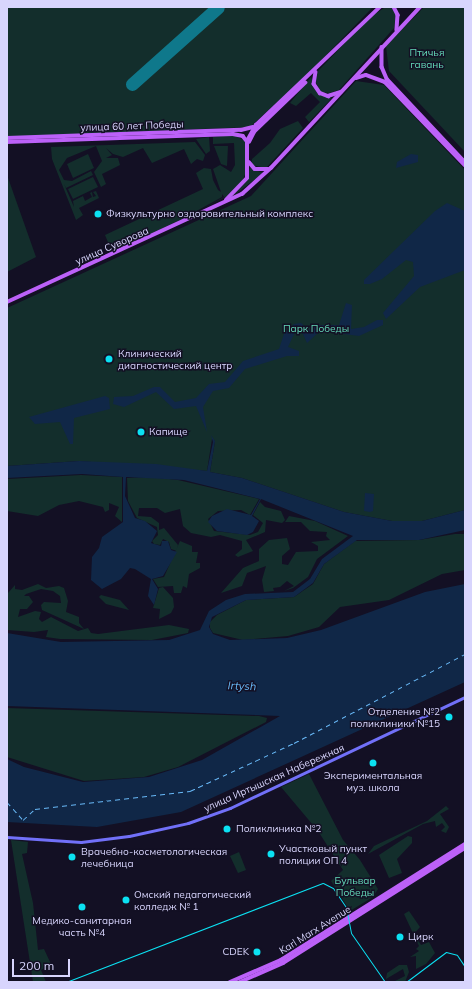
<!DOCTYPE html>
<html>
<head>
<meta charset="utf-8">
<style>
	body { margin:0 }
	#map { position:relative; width:472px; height:989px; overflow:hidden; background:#131024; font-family:Mulish,sans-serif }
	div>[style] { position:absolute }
	.green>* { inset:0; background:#132e2c }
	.water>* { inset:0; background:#102747 }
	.ferry>* { height:1px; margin-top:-0.5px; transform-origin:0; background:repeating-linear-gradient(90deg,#68b9f8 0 5px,transparent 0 9px) }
	.runway>* { height:13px; margin:-6.5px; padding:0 6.5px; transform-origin:6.5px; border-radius:6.5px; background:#0f788b }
	.secondary>* { height:3px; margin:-1.5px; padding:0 1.5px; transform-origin:1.5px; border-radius:1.5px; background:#7170f8 }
	.primary>* { height:3.5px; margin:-1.75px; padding:0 1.75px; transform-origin:1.75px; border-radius:1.75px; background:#bc61f8 }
	.tram>* { height:1px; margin:-0.5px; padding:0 0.5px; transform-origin:0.5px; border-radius:0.5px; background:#0be1f2 }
	.dots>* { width:11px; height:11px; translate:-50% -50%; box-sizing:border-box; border:2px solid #131024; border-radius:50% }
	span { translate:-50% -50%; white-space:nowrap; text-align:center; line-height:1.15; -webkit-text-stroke:3px #131024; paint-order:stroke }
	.park-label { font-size:10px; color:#64dab9 }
	.street-label { font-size:10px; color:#d8d5fd }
	.poi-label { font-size:10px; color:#d8d5fd }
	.left { translate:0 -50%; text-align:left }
	.right { translate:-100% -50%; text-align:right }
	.water-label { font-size:11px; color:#68b9f8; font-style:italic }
	.frame { position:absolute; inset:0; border:8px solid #d8d5fd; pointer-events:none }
	.scale { position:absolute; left:12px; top:959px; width:58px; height:18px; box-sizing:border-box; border:2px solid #d8d5fd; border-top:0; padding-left:5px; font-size:12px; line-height:14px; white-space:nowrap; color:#d8d5fd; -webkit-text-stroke:3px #131024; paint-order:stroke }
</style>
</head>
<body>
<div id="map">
	<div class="green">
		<i style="clip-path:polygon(7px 7px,373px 7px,304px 78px,250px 127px,7px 137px)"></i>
		<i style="clip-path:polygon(424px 7px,465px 7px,465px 152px,389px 71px,386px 46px)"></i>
		<i style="clip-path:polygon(384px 8px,393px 8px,396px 14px,394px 28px,339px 90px,329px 93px,321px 92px,315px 81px,318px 71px,369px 18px)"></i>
		<i style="clip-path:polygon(311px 77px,318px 94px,332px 98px,309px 122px,305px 117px,320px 102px,311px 93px,296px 106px,290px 103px)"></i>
		<i style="clip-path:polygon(356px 81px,384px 85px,465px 170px,465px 510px,422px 521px,392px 521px,344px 512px,242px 478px,210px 472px,215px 441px,212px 439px,207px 471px,79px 461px,7px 466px,7px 308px,251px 196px)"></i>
		<i style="clip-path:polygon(298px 121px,303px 128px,266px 168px,251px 165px,252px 159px,270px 143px,280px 129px)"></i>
		<i style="clip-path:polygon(234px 135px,245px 141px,246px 172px,242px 182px,229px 195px,200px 210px,224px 197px,222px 194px,222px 197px,182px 219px,112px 252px,105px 235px,203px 189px,196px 173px,204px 168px,211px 169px,213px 180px,218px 190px,221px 192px,213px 169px,220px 165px,231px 172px,235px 165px,234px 143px,213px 144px,213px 137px)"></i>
		<i style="clip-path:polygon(209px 137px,210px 151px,206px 154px,196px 139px)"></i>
		<i style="clip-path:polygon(195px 142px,205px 155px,203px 161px,197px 159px,191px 164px,184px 149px,152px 163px,143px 148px,123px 157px,113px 154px,106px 148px,112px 155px,106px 158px,118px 158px,120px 165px,102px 174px,106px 184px,101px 187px,94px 172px,102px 161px,96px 146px,67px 158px,59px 170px,64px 180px,72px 181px,91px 171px,93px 175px,66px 188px,64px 184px,74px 207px,73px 201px,83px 196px,85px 201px,92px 197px,90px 193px,92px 192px,93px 197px,96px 196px,93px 192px,96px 191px,99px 198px,79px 208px,83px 215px,76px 220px,52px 159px,51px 147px)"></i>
		<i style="clip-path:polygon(214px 146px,228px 146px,227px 166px,221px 164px)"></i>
		<i style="clip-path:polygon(88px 154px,94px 168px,73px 178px,67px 164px)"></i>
		<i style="clip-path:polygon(250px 168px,263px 173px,232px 197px,246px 182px)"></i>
		<i style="clip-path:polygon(7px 175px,36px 257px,7px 272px)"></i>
		<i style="clip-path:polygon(93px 177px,98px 187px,73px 199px,68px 189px)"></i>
		<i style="clip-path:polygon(81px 475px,122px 477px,122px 522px,115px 516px,119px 507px,109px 503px,109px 510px,105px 512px,103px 507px,79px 501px,59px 505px,38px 516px,7px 511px,7px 479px)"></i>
		<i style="clip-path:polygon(150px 477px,178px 480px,259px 499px,250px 515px,241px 510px,218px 511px,208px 519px,214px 531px,250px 535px,258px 532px,263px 523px,253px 515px,260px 502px,265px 507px,281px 511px,285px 520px,282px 523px,266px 520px,265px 532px,246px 540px,253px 551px,238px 557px,235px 555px,242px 549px,242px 541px,220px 535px,211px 537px,191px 533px,183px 526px,180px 509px,165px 513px,157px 508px,139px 508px,138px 516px,151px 517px,159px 523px,159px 530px,164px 528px,178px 545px,177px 551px,171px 549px,169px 542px,163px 539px,160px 545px,154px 544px,152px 541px,158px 535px,157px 527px,137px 518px,128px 501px,127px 478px)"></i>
		<i style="clip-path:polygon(289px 516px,315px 521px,348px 536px,317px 559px,308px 577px,293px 588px,284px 591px,294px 586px,287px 581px,280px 587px,273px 588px,274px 591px,264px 592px,262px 580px,266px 566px,247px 573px,242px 586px,221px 593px,243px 568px,259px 561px,259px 549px,269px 540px,287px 538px,290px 549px,282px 556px,282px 564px,288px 565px,296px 552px,318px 551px,318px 546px,311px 542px,330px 540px,326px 536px,327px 532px,310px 531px,301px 522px,285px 522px)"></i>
		<i style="clip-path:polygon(455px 534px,465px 534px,465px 570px,442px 574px,389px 600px,340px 607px,319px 627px,288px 636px,243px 640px,213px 633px,210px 628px,210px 622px,217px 615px,246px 600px,294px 597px,313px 584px,324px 564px,355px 541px,419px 540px)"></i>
		<i style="clip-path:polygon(180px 541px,192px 546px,192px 552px,198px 552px,196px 563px,200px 563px,200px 568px,189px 574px,187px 588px,183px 586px,181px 593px,174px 593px,173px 586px,158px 587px,153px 579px,164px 577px)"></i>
		<i style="clip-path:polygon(38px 584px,46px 588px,59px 586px,64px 588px,68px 601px,66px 612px,79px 617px,79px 623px,84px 629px,42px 610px,41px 605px,44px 602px,61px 603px,60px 596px,53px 591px,41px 589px,26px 594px,24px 596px,29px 596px,33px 602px,27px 609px,20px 609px,18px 617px,35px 611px,41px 612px,39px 619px,42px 622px,51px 617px,78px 631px,88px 628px,91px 633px,98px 634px,169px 625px,189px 629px,188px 633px,152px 640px,60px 639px,46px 637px,48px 630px,34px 632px,7px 630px,8px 593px,15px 585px,15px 589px,22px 590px)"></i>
		<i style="clip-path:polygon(163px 587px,173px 598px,174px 607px,171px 613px,159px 619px,160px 609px,153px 608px,159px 588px)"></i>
		<i style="clip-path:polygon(101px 595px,120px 600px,129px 610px,106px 604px,99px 597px)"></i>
		<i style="clip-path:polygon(7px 708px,259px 716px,267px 718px,266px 722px,178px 767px,144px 777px,84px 781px,7px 757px)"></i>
		<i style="clip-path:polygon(309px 774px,343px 840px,360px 860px,378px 889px,373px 897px,350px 911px,331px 881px,343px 870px,318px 831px,281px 787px)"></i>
		<i style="clip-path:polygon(446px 806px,449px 809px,440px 814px,449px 827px,446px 833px,441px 831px,445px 827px,442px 823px,436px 827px,435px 821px,423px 824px,368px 854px,374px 846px,427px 821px)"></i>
		<i style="clip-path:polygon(408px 836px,412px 837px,412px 843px,397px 859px,402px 873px,389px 878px,379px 855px)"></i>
		<i style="clip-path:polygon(11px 840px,28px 842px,27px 853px,22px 854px,33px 903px,38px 950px,44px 949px,51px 964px,41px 970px,46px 982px,33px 982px)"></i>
		<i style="clip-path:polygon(239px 852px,246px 870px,238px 873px,230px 856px)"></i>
		<i style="clip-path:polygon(409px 911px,420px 927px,414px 934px,421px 945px,429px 942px,435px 953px,426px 964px,416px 969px,416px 956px,410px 957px,419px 951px,416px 949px,419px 946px,404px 914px)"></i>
		<i style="clip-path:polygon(399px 965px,407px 965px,409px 972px,405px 982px,393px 982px,405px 976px,403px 969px,386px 979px,387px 973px)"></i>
	</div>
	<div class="water">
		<i style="clip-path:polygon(411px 154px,418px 155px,418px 162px,396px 168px,397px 162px)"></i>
		<i style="clip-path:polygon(447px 203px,465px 211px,465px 270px,420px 287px,386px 319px,383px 313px,414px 276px,413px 262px,406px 260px,382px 279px,370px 284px,364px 284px,364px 280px,435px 211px)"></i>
		<i style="clip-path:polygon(346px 303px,352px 305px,351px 329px,364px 327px,377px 320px,383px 320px,383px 325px,359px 336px,320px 331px,307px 343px,303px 334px,296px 330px,288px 347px,299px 351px,299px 356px,287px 356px,245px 369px,229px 388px,213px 391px,203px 407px,207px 432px,196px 406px,174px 409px,156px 392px,124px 407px,113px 404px,114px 397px,133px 396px,154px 387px,160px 387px,175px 402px,196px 398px,209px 384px,225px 382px,243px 361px,279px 349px,284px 334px,294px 324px,301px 323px,309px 330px,316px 325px,339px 325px)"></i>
		<i style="clip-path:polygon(105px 396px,109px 398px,110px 409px,74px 418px,73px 444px,70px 444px,60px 422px,35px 424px,29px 417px)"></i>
		<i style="clip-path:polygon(211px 435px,215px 441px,210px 472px,242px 478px,344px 512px,392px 521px,422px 521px,465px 510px,465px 530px,419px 540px,357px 540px,324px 564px,313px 583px,294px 597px,246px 600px,212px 617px,209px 627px,213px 634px,230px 640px,287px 638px,321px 630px,425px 592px,465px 584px,465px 682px,181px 812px,97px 827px,7px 822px,7px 759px,24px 767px,83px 782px,149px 777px,202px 760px,280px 716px,7px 706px,7px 633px,61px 642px,169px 640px,200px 630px,209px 611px,226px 600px,245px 594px,293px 592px,310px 579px,322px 559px,353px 536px,261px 499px,252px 516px,259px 521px,253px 532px,247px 535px,217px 531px,208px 522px,212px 516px,227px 509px,251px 515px,260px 499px,184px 480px,126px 477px,125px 496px,135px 518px,145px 521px,157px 531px,151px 543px,161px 546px,162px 541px,168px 541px,171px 550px,177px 552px,163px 576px,152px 579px,158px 589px,154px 605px,148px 596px,151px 579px,135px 569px,130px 568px,121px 579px,102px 589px,91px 580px,92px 557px,99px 548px,102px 537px,123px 522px,123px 477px,82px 474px,7px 478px,7px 466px,79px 461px,156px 464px,207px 471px,213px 442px)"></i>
		<i style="clip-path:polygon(365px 493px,374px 494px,373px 511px,370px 512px,364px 511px)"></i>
	</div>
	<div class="ferry">
		<i style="left:7px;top:802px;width:24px;rotate:48deg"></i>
		<i style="left:23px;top:820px;width:16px;rotate:-43deg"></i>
		<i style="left:35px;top:809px;width:156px;rotate:-6.6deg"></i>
		<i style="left:190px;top:791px;width:115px;rotate:-24.8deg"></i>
		<i style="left:294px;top:743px;width:193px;rotate:-27.5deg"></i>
	</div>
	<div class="runway">
		<i style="left:132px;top:84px;width:115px;rotate:-41.8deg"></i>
	</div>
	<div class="secondary">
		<i style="left:7px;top:837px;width:74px;rotate:3.9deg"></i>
		<i style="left:81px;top:842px;width:48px;rotate:-7.1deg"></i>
		<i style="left:129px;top:836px;width:60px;rotate:-12.4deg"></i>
		<i style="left:188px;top:823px;width:45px;rotate:-19.7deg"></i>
		<i style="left:230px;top:808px;width:260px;rotate:-25.3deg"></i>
	</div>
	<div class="primary">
		<i style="left:394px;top:7px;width:9px;rotate:63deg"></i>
		<i style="left:398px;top:15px;width:15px;rotate:94deg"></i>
		<i style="left:382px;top:47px;width:20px;rotate:90deg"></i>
		<i style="left:382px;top:67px;width:13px;rotate:67deg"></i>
		<i style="left:387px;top:79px;width:114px;rotate:46.8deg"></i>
		<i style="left:316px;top:72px;width:12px;rotate:99deg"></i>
		<i style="left:314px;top:84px;width:11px;rotate:56deg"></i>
		<i style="left:320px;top:93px;width:9px;rotate:21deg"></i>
		<i style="left:328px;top:96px;width:13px;rotate:-18deg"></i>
		<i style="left:356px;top:78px;width:10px;rotate:-17deg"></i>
		<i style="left:366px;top:75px;width:20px;rotate:20deg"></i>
		<i style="left:385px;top:82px;width:115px;rotate:46.1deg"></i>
		<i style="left:7px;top:138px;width:234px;rotate:-2deg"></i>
		<i style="left:241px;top:130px;width:12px;rotate:-14deg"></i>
		<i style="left:7px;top:142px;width:226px;rotate:-2deg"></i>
		<i style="left:233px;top:134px;width:10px;rotate:11deg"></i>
		<i style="left:243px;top:136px;width:6px;rotate:51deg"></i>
		<i style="left:249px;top:142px;width:11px;rotate:-63deg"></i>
		<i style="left:254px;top:132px;width:71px;rotate:-43.9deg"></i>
		<i style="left:249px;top:162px;width:9px;rotate:49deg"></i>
		<i style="left:255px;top:169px;width:13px"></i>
		<i style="left:226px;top:200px;width:30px;rotate:-46deg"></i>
		<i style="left:247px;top:178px;width:37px;rotate:-90deg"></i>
		<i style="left:247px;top:141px;width:18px;rotate:-61deg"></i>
		<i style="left:256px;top:125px;width:171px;rotate:-43.6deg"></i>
		<i style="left:7px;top:302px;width:259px;rotate:-24.7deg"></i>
		<i style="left:242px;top:194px;width:39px;rotate:-42deg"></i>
		<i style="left:271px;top:168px;width:219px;rotate:-47.2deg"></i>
		<i style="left:230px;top:982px;width:56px;rotate:-23.3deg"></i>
		<i style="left:281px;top:960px;width:218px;rotate:-32.2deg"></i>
		<i style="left:240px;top:982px;width:47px;rotate:-23.8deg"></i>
		<i style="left:283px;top:963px;width:215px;rotate:-32.3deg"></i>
	</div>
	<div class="tram">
		<i style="left:66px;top:982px;width:275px;rotate:-21.1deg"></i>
		<i style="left:323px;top:883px;width:11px;rotate:27deg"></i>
		<i style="left:333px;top:888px;width:23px;rotate:56deg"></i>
		<i style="left:346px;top:907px;width:26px;rotate:79deg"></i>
		<i style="left:351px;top:933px;width:60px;rotate:55.2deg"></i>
		<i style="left:406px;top:982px;width:50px;rotate:-36.9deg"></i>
		<i style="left:446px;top:952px;width:11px;rotate:15deg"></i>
		<i style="left:457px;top:955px;width:14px;rotate:56deg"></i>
	</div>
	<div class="dots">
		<i style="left:98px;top:214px;background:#0be1f2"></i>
		<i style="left:109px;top:359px;background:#0be1f2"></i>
		<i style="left:141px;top:432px;background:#0be1f2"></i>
		<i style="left:449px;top:717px;background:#0be1f2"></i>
		<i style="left:373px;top:763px;background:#0be1f2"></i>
		<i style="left:227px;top:829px;background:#0be1f2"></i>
		<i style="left:271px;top:854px;background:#0be1f2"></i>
		<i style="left:72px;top:857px;background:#0be1f2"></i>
		<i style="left:126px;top:900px;background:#0be1f2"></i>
		<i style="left:82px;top:907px;background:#0be1f2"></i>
		<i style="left:400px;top:937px;background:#0be1f2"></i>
		<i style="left:257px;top:952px;background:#0be1f2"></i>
	</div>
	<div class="park-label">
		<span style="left:427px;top:58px">Птичья<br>гавань</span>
		<span style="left:316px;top:329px">Парк Победы</span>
		<span style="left:355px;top:886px">Бульвар<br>Победы</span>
	</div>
	<div class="street-label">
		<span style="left:132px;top:126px;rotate:-2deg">улица 60 лет Победы</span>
		<span style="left:112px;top:246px;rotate:-24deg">улица Суворова</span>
		<span style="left:274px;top:778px;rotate:-24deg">улица Иртышская Набережная</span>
		<span style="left:315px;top:930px;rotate:-32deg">Karl Marx Avenue</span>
	</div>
	<div class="poi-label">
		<span class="left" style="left:106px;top:214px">Физкультурно оздоровительный комплекс</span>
		<span class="left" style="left:118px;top:359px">Клинический<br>диагностический центр</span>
		<span class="left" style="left:149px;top:432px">Капище</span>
		<span class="right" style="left:440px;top:717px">Отделение №2<br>поликлиники №15</span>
		<span style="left:373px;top:781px">Экспериментальная<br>муз. школа</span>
		<span class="left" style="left:236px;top:829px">Поликлиника №2</span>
		<span class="left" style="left:279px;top:854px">Участковый пункт<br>полиции ОП 4</span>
		<span class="left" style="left:81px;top:857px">Врачебно-косметологическая<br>лечебница</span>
		<span class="left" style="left:134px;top:900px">Омский педагогический<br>колледж № 1</span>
		<span style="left:82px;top:926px">Медико-санитарная<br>часть №4</span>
		<span class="left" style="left:408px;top:937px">Цирк</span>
		<span class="right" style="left:249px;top:952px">CDEK</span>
	</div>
	<div class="water-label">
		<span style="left:242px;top:686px;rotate:2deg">Irtysh</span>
	</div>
	<div class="frame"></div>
	<div class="scale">200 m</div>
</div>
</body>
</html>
